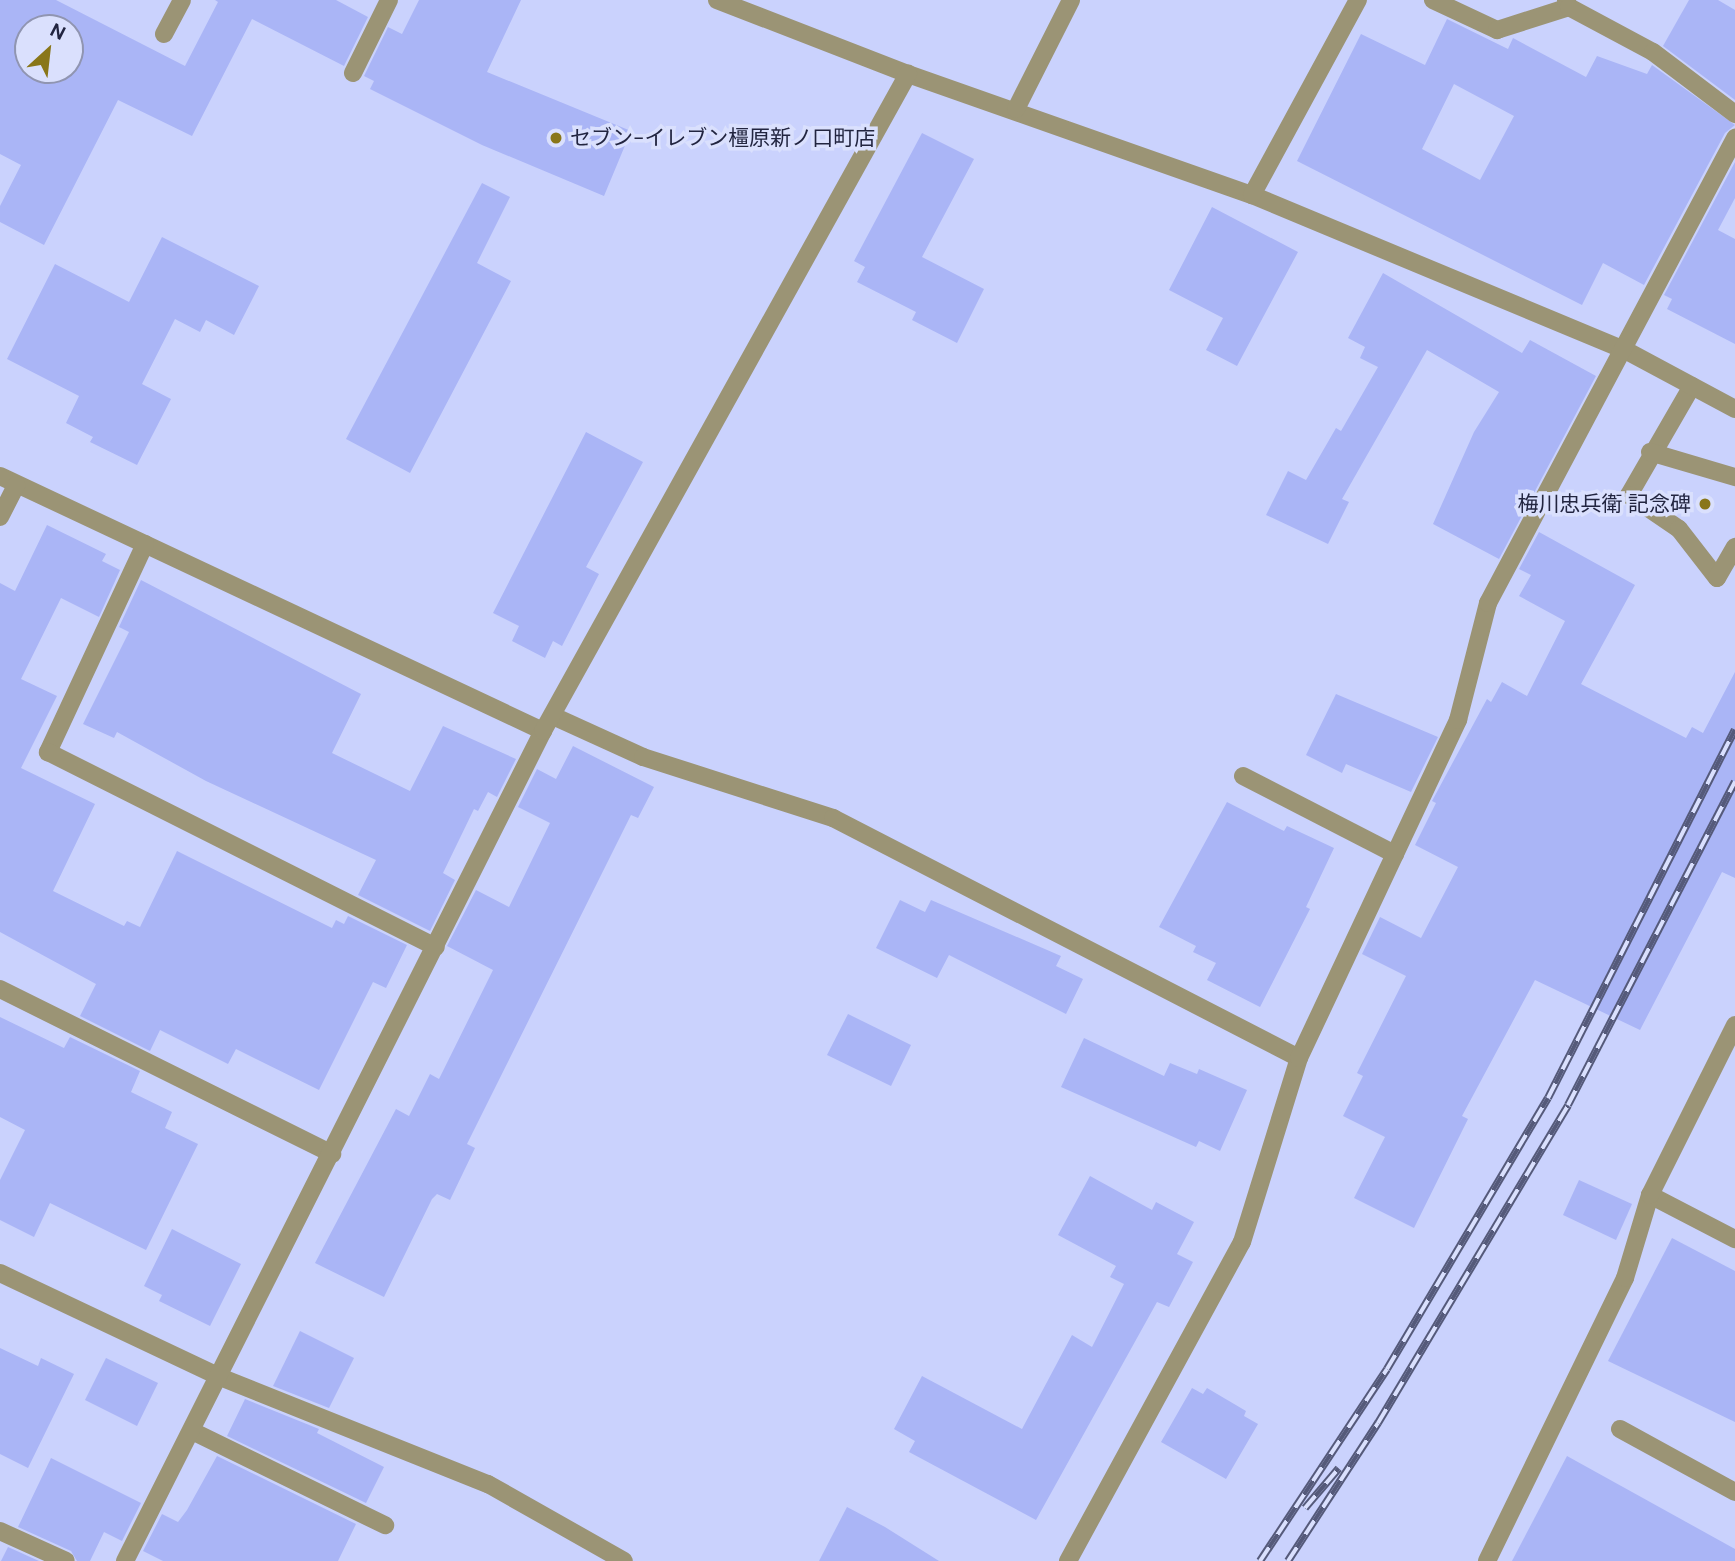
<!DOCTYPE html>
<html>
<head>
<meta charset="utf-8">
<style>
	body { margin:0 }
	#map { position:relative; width:1735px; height:1561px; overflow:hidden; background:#cad2fd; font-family:"DM Sans","Noto Sans JP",sans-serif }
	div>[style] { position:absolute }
	.building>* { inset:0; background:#aab5f6 }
	.service>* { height:18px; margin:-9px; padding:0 9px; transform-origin:9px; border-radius:9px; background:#9b9475 }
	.minor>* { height:18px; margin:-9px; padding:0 9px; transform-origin:9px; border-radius:9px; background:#9b9475 }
	.rail>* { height:8px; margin-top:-4px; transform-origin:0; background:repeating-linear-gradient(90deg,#dae0fd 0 16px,#555a7a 0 32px); box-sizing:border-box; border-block:2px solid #555a7a }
	.dots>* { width:19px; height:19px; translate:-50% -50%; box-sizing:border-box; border:4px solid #dae0fd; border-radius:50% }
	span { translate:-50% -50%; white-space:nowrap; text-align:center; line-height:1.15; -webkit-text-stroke:7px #dae0fd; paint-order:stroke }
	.poi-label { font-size:21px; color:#222540 }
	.left { translate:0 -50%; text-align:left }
	.right { translate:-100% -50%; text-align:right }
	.north { position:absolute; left:14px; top:14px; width:70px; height:70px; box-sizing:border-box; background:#dae0fd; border:2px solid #9095b1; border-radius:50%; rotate:27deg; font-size:19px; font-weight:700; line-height:28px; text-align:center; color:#222540 }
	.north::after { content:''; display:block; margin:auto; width:24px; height:32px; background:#897619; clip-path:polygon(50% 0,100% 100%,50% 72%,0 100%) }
</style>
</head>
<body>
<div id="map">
	<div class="building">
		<i style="clip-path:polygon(evenodd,0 0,56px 0,185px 66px,218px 2px,215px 0,336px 0,368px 17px,344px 66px,252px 19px,192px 136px,118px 100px,44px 245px,0 222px,0 206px,21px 165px,0 154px,0 0,28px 28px,70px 28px,70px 70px,28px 70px,28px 28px)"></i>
		<i style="clip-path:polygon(419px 0,521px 0,487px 72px,631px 131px,604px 196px,482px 145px,370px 89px,374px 81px,364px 76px,388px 27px,402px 34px)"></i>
		<i style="clip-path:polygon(1689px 0,1718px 0,1735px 10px,1735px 100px,1663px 46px)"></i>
		<i style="clip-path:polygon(evenodd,1447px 19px,1508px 49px,1513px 38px,1586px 77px,1597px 56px,1647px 74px,1652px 65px,1735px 125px,1725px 133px,1644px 285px,1603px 263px,1582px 305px,1297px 161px,1361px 34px,1425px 65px,1447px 19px,1454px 84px,1514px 116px,1480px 180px,1422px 149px,1454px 84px)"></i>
		<i style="clip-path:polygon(922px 133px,974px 159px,922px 257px,984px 289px,957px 343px,912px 320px,916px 312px,857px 282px,865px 267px,854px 261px)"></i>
		<i style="clip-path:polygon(1735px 162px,1735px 198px,1718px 230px,1735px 239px,1735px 344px,1667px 309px,1672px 299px,1664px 295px)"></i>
		<i style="clip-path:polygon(482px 183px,510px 197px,477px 263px,511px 281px,410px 473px,346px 439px)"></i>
		<i style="clip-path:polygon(1212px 207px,1298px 252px,1237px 366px,1206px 350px,1223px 318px,1169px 290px)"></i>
		<i style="clip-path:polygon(162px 237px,259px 286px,234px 335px,206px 320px,200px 332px,175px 319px,142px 384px,171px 399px,137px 465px,90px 442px,93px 437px,66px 423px,79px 396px,7px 359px,55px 264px,129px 302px)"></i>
		<i style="clip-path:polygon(1383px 273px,1522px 353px,1530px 340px,1596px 376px,1499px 559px,1433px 524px,1474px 432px,1499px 392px,1427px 350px,1342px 499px,1349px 502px,1328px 544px,1266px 515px,1288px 471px,1306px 480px,1336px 428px,1341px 431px,1378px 367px,1360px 358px,1365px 347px,1348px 338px)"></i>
		<i style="clip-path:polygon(586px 432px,643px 462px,586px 567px,599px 574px,562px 646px,553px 641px,545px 658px,512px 641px,519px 626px,493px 613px)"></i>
		<i style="clip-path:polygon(47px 525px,106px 554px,102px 561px,120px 570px,99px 617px,61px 598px,21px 679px,57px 696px,21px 768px,95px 804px,53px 891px,124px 926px,127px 921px,140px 927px,177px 851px,332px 928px,336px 920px,344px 924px,348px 916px,407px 945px,386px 988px,373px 982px,319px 1090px,236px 1049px,228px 1064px,160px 1030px,150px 1051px,80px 1016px,96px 984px,0 932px,0 583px,15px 591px)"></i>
		<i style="clip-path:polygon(1539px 532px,1635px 585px,1581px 684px,1686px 738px,1692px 727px,1703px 733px,1735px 672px,1735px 878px,1722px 872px,1640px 1030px,1535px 980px,1462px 1116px,1468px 1119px,1414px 1228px,1354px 1198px,1385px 1137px,1343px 1116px,1363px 1076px,1357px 1073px,1406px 976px,1362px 954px,1380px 917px,1421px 938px,1458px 867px,1415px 845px,1436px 803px,1432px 801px,1487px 699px,1491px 702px,1502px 682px,1527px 696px,1565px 621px,1519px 596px,1531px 575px,1519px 569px)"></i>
		<i style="clip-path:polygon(141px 580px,361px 694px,332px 753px,410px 791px,443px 726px,516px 759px,497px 797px,488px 792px,478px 811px,474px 809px,443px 873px,455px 880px,430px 931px,358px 895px,376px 860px,206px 781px,117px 732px,114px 738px,83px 724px,129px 632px,119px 627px)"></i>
		<i style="clip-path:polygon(1336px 694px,1438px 737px,1411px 792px,1346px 764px,1342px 773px,1306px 755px)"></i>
		<i style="clip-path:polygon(573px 746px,654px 787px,638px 818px,631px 815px,467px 1144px,475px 1148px,450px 1200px,437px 1194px,432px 1199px,384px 1297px,315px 1263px,396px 1109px,409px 1116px,430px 1074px,439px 1079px,493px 970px,447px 946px,476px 890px,509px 907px,550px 823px,518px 807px,537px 769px,556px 779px)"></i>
		<i style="clip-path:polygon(1227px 802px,1284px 831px,1287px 826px,1334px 848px,1306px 907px,1310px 909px,1260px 1007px,1207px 980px,1216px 963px,1193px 952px,1196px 946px,1159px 927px)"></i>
		<i style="clip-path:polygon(900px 900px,925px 912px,931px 900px,1061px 956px,1056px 966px,1083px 979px,1066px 1014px,949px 955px,937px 978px,876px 948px)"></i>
		<i style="clip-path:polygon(848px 1014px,911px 1045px,891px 1086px,827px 1055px)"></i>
		<i style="clip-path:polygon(0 1017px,64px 1048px,70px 1037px,140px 1071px,131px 1092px,172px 1112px,165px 1128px,198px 1144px,146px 1250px,50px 1203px,34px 1237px,0 1220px,0 1180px,25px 1130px,0 1117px)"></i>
		<i style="clip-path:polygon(1084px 1038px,1164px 1076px,1170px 1063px,1197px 1074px,1199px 1069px,1247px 1090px,1220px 1151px,1199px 1141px,1196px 1147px,1061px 1087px)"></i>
		<i style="clip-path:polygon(1090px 1176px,1152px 1210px,1156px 1202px,1194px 1222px,1177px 1254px,1193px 1262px,1169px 1307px,1157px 1302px,1036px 1520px,909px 1452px,915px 1441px,894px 1429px,922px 1376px,1022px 1429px,1072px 1335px,1092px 1347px,1124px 1284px,1110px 1277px,1116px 1266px,1058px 1235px)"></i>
		<i style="clip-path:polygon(1579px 1180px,1632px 1204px,1616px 1240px,1563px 1215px)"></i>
		<i style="clip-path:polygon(172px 1229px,241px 1264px,210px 1326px,159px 1301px,162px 1295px,144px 1286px)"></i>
		<i style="clip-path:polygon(1672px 1238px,1735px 1271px,1735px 1422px,1608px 1361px)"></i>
		<i style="clip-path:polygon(300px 1331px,354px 1358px,329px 1408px,273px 1386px)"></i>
		<i style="clip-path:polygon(0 1348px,38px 1366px,41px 1358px,74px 1374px,28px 1468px,0 1454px)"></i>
		<i style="clip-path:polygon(106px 1358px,158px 1383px,137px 1426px,85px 1400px)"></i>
		<i style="clip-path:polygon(1192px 1388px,1203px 1394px,1207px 1388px,1246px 1411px,1244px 1416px,1258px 1424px,1226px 1479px,1161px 1442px)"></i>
		<i style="clip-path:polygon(245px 1399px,319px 1429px,317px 1433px,384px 1467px,366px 1503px,227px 1436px)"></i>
		<i style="clip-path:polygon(217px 1456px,356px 1524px,338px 1561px,163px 1561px,143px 1551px,162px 1514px,178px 1522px,187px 1510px)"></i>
		<i style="clip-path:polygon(1567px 1456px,1735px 1549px,1735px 1561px,1512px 1561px)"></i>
		<i style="clip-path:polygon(51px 1458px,141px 1503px,122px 1541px,104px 1532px,90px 1561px,77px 1561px,71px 1551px,18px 1527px)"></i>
		<i style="clip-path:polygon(847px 1507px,885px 1527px,939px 1561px,819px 1561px)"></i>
		<i style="clip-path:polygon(8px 1547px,39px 1561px,1px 1561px)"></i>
	</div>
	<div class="service">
		<i style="left:1692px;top:386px;width:126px;rotate:120deg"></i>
		<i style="left:1629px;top:495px;width:60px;rotate:34.2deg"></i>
		<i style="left:1679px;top:529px;width:62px;rotate:52.2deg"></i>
		<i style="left:1717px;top:578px;width:36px;rotate:-60deg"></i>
		<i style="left:1650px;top:452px;width:89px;rotate:16.4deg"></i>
	</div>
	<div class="minor">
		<i style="left:717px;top:0;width:205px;rotate:21.2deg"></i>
		<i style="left:908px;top:74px;width:365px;rotate:19.4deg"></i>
		<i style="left:1252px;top:195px;width:404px;rotate:22.6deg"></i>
		<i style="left:1625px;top:350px;width:125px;rotate:28.2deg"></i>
		<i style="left:1433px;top:0;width:71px;rotate:25.1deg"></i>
		<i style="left:1497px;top:30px;width:76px;rotate:-17.7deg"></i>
		<i style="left:1566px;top:0;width:8px;rotate:67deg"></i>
		<i style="left:1569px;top:7px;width:95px;rotate:28.2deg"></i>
		<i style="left:1653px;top:52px;width:103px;rotate:37.1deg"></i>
		<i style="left:164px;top:34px;width:38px;rotate:-62deg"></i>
		<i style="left:353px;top:73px;width:81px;rotate:-63.7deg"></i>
		<i style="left:1016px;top:109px;width:122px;rotate:-63.2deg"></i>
		<i style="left:1252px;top:195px;width:222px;rotate:-61.5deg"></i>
		<i style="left:0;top:476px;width:600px;rotate:25.16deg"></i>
		<i style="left:0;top:517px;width:36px;rotate:-63deg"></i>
		<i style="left:145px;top:544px;width:230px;rotate:115deg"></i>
		<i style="left:48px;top:752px;width:434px;rotate:26.7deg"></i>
		<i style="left:553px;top:716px;width:99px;rotate:24.5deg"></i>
		<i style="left:643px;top:757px;width:200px;rotate:17.8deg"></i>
		<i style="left:833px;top:818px;width:524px;rotate:27.25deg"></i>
		<i style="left:1243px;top:776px;width:171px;rotate:27.2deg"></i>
		<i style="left:0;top:989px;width:371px;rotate:26.4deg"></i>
		<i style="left:1650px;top:1195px;width:96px;rotate:27.4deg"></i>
		<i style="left:0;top:1273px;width:243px;rotate:25.3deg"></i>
		<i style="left:220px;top:1377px;width:289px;rotate:21.8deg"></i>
		<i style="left:488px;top:1484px;width:156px;rotate:29.5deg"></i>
		<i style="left:1620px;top:1429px;width:131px;rotate:28.7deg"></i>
		<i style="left:192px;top:1431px;width:215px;rotate:26deg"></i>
		<i style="left:0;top:1531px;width:72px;rotate:24.4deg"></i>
		<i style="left:125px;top:1561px;width:929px;rotate:-63.27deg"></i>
		<i style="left:543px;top:731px;width:752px;rotate:-60.95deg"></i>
		<i style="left:1068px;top:1561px;width:363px;rotate:-61.4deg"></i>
		<i style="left:1242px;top:1242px;width:193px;rotate:-72.8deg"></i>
		<i style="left:1299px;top:1058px;width:374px;rotate:-64.8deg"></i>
		<i style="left:1458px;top:720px;width:121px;rotate:-75.6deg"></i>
		<i style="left:1488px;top:603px;width:527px;rotate:-62.02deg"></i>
		<i style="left:1487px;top:1561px;width:315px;rotate:-64deg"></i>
		<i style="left:1625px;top:1278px;width:87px;rotate:-73.2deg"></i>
		<i style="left:1650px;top:1195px;width:190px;rotate:-63.4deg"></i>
	</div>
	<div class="rail">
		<i style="left:1305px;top:1508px;width:52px;rotate:-49.6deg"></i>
		<i style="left:1260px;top:1561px;width:230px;rotate:-56.5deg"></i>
		<i style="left:1387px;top:1369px;width:315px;rotate:-59.3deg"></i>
		<i style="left:1548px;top:1098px;width:413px;rotate:-63.1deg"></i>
		<i style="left:1288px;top:1561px;width:165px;rotate:-56.9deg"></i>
		<i style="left:1378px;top:1423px;width:370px;rotate:-59.1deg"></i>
		<i style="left:1568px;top:1105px;width:364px;rotate:-62.7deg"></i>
	</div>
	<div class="dots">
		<i style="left:556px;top:138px;background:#897619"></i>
		<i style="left:1705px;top:504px;background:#897619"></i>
	</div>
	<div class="poi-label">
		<span class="left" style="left:570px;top:138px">セブン-イレブン橿原新ノ口町店</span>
		<span class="right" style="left:1691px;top:504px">梅川忠兵衛 記念碑</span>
	</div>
	<div class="north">N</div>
</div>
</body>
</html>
